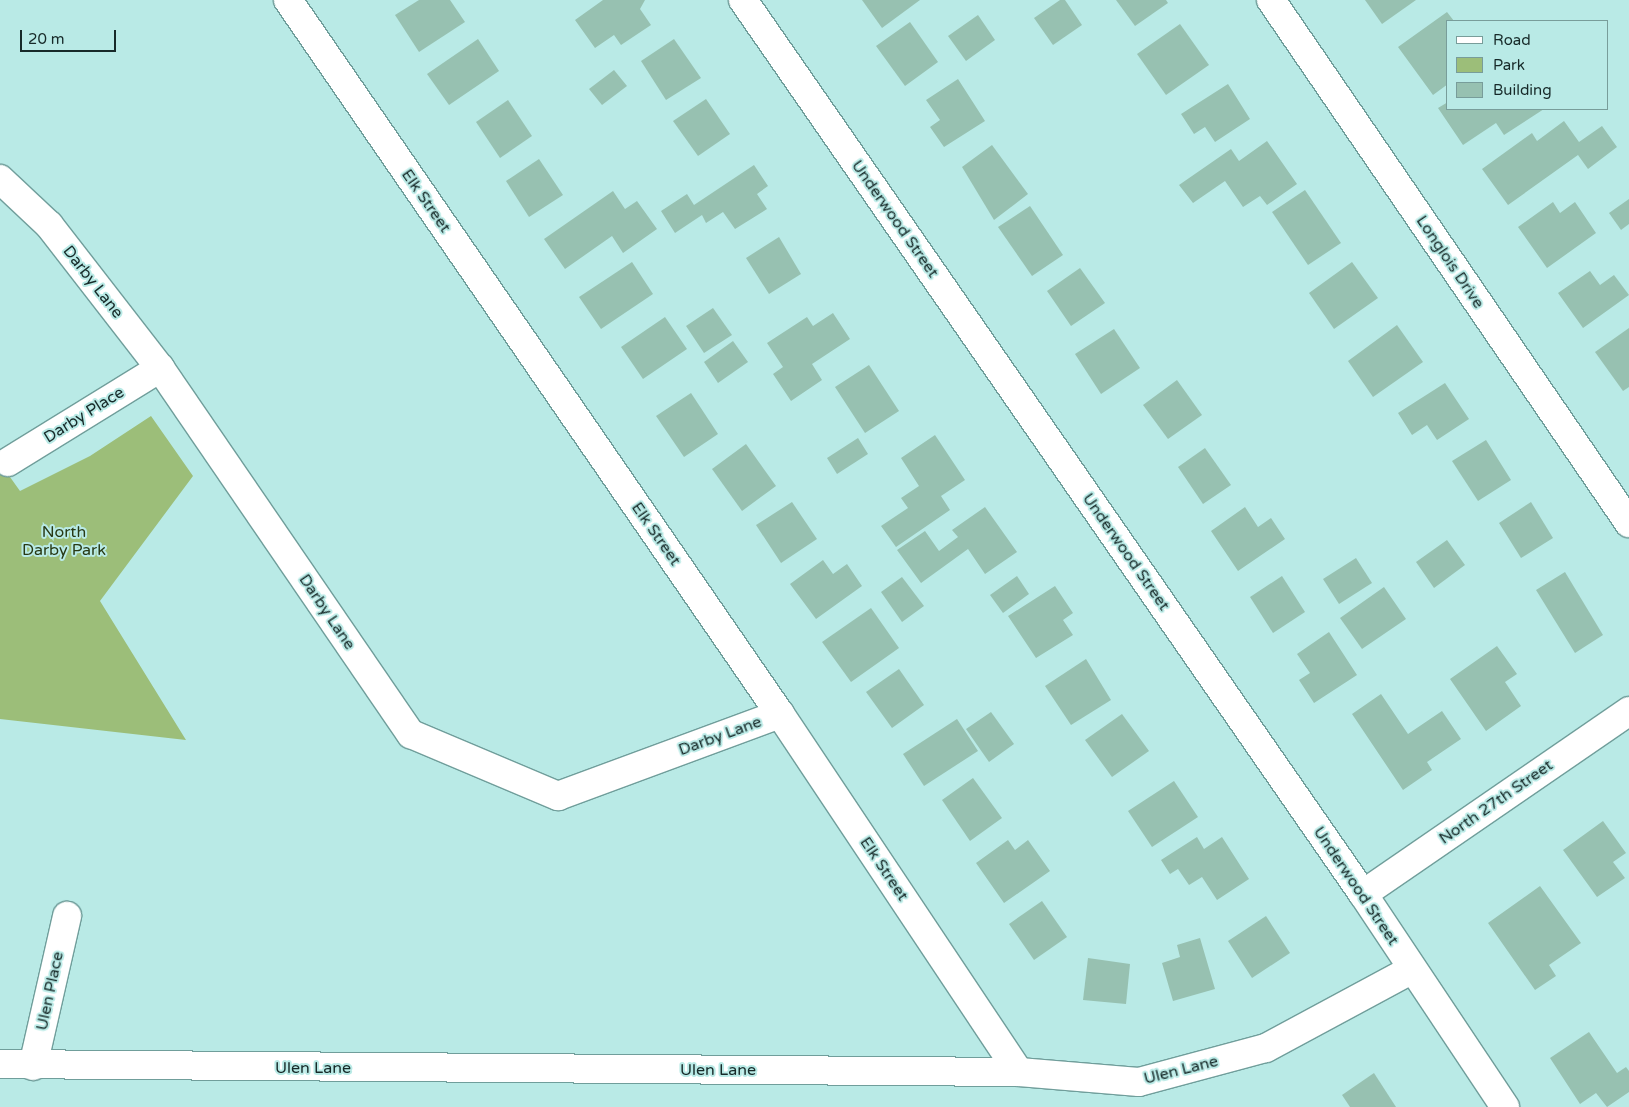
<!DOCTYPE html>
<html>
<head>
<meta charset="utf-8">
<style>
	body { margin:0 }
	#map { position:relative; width:1629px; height:1107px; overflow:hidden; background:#b9eae6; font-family:"Varela Round",sans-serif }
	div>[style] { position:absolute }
	.green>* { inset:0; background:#9cbe79 }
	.building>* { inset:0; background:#97c1b1 }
	.roads { filter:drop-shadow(1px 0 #709e9b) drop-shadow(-1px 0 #709e9b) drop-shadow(0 1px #709e9b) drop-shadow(0 -1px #709e9b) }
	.minor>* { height:28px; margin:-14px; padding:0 14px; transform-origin:14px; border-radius:14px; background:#fff }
	.tertiary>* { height:28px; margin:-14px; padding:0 14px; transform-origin:14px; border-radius:14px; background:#fff }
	span { translate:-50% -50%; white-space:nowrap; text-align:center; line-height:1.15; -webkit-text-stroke:4px #b9eae6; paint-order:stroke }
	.street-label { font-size:16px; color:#172a29 }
	.park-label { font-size:16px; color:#283914 }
	.legend { position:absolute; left:1446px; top:20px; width:162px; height:90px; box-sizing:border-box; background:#b9eae6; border:1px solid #789d9a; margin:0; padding:6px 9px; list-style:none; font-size:15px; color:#172a29 }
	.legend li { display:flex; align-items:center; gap:10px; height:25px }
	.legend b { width:25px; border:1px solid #789d9a }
	.scale { position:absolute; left:20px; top:30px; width:96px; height:22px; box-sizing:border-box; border:2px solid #172a29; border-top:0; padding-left:6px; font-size:15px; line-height:18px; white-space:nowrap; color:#172a29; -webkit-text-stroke:4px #b9eae6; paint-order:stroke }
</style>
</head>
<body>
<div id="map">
	<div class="green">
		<i style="clip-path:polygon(151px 416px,193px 476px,100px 601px,186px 740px,0 719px,0 463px,20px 491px,90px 456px)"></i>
	</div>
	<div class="building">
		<i style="clip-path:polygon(419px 0,450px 0,465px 22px,419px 52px,395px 15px)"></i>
		<i style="clip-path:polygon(603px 0,645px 0,640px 9px,651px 25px,621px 45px,614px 35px,595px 48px,575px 20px)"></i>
		<i style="clip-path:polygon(862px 0,920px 0,882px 28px)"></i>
		<i style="clip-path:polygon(1060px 0,1065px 0,1082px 25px,1053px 45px,1034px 18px)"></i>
		<i style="clip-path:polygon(1116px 0,1166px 0,1168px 3px,1135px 26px)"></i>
		<i style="clip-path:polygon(1365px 0,1416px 0,1382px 24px)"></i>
		<i style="clip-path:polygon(1447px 12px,1454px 21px,1448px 21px,1448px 84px,1433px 95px,1398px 47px)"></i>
		<i style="clip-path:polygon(978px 15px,995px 40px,966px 61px,948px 36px)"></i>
		<i style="clip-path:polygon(910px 22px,938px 62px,905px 86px,876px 46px)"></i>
		<i style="clip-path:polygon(1180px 24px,1209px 65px,1166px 95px,1137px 54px)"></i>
		<i style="clip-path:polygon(478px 39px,499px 71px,449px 105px,427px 74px)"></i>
		<i style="clip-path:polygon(674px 39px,701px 78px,666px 100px,641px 61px)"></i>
		<i style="clip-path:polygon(614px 70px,627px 86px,602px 105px,589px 89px)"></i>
		<i style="clip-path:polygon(958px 79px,985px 121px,944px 147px,930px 127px,940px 120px,926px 100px)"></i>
		<i style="clip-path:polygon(1228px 84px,1250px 119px,1215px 142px,1205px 127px,1194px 134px,1181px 114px)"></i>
		<i style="clip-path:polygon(706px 99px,730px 134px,698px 156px,673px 121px)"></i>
		<i style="clip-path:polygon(508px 100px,532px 136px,500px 158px,476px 122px)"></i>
		<i style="clip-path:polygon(1448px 102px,1448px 109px,1544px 109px,1504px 135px,1496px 123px,1463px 145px,1438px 108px)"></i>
		<i style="clip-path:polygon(1564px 121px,1579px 142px,1602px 126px,1617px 147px,1588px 169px,1578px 155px,1508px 205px,1482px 169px,1532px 133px,1537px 141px)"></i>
		<i style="clip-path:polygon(1267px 141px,1297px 184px,1267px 205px,1260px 196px,1243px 207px,1225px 181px,1193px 203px,1179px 185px,1231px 149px,1239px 161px)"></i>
		<i style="clip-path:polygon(992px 145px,1028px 194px,994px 220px,962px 167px)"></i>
		<i style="clip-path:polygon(539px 159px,563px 195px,529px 217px,506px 181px)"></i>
		<i style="clip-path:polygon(754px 165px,768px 186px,757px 194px,767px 209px,735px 229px,723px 212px,706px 223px,702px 215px,675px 233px,661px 211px,687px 194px,694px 205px)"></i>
		<i style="clip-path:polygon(1305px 190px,1341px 243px,1308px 265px,1272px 212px)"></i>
		<i style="clip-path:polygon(613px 191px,625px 209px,637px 201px,657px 229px,623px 253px,612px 236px,565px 269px,544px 239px)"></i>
		<i style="clip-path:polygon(1629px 199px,1629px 224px,1621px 230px,1609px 213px)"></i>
		<i style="clip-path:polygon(1553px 202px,1560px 213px,1575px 202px,1596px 233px,1547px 268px,1518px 227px)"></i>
		<i style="clip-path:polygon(1030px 206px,1063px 255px,1032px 276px,998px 227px)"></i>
		<i style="clip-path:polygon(779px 237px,801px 274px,769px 294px,746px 258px)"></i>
		<i style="clip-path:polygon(632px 262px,653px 294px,601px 329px,579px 297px)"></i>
		<i style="clip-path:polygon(1352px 262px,1378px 298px,1334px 329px,1309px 293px)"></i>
		<i style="clip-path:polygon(1080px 268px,1105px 303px,1071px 326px,1047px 291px)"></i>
		<i style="clip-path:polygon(1590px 271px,1600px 285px,1614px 275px,1629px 295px,1583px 328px,1558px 293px)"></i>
		<i style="clip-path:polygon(713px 308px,732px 335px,704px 353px,686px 326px)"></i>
		<i style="clip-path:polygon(833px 313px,850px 339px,812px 364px,822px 380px,791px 401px,773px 374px,783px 367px,767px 343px,807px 317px,813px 326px)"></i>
		<i style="clip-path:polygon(665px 317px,687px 349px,643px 379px,621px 347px)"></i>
		<i style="clip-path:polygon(1397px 325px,1423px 362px,1373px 397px,1348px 361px)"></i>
		<i style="clip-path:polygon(1629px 328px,1629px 387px,1623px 391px,1595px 352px)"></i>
		<i style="clip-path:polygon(1114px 329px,1140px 368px,1101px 394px,1075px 354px)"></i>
		<i style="clip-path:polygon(733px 341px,748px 362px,718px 383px,704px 362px)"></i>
		<i style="clip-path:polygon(869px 365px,899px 411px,865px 433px,835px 387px)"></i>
		<i style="clip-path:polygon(1177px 380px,1202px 415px,1168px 439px,1143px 405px)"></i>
		<i style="clip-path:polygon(1445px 383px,1469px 419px,1437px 440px,1427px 425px,1412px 435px,1398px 413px)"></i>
		<i style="clip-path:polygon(691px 393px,718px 434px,684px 457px,656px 416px)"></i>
		<i style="clip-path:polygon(935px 435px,965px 480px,941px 496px,950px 510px,896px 547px,881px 526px,908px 508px,901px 498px,919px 486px,901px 458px)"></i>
		<i style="clip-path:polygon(858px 438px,868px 454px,837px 474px,827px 458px)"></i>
		<i style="clip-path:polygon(1486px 440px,1511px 480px,1478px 501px,1452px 461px)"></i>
		<i style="clip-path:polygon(746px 444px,776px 486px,742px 511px,712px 469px)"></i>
		<i style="clip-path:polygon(1205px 448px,1231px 485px,1203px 504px,1178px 467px)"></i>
		<i style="clip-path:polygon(792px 502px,817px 539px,781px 563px,756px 525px)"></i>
		<i style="clip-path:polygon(1531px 502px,1553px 538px,1521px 558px,1499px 523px)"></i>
		<i style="clip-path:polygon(985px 507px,1017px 552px,985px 574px,968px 549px,921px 583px,897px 550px,925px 531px,939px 551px,958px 537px,952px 530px)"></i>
		<i style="clip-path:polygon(1245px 507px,1258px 527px,1271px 518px,1285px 539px,1238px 571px,1211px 531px)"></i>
		<i style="clip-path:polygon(1447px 540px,1465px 565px,1434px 588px,1416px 562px)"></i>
		<i style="clip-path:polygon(1356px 558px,1372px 583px,1339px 604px,1323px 579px)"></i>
		<i style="clip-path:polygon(823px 560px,833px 574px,847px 564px,862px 586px,816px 619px,790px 584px)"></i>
		<i style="clip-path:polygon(1565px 572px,1603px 635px,1575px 653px,1536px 590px)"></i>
		<i style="clip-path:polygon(1017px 576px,1029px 594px,1003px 613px,990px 595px)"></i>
		<i style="clip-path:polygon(1282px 576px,1305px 612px,1273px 633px,1250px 597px)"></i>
		<i style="clip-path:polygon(902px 577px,924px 606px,902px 622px,881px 592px)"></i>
		<i style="clip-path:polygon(1055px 586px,1073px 613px,1063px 620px,1073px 635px,1036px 658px,1008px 616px)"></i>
		<i style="clip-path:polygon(1384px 587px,1406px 619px,1362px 649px,1340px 618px)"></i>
		<i style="clip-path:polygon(871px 608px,899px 648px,851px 682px,822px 642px)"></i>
		<i style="clip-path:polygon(1329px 632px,1357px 675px,1314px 703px,1299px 680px,1310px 673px,1297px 654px)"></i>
		<i style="clip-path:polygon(1497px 646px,1517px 674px,1505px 682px,1521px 706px,1486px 731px,1450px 679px)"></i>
		<i style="clip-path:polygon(1086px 659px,1111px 700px,1071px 725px,1045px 686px)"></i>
		<i style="clip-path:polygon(899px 669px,924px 705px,892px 728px,866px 692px)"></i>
		<i style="clip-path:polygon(1381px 694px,1408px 734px,1442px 711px,1461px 739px,1427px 762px,1432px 770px,1403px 790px,1352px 714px)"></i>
		<i style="clip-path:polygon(991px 712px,1014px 744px,989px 762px,966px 729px)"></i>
		<i style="clip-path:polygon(1122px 714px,1149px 751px,1112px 777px,1085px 740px)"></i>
		<i style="clip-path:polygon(957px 719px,978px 751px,924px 786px,903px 754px)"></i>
		<i style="clip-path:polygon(973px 778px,1002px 818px,970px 841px,942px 800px)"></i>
		<i style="clip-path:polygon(1174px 781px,1198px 817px,1152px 847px,1128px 811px)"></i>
		<i style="clip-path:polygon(1603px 821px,1626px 853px,1613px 862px,1625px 878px,1597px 897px,1563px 850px)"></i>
		<i style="clip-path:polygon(1197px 837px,1204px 849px,1222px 837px,1249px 879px,1217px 900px,1202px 877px,1189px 885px,1178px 869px,1170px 874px,1161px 860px)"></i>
		<i style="clip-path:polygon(1008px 840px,1015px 850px,1028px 840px,1050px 871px,1004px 903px,976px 863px)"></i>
		<i style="clip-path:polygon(1540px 886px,1581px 943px,1549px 965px,1556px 976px,1535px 990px,1488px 923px)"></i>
		<i style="clip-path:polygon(1042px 901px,1067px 937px,1034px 960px,1009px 924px)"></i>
		<i style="clip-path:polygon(1266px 916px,1290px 953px,1252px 978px,1228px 941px)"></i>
		<i style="clip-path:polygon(1200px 938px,1215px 989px,1173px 1001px,1162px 963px,1180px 957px,1177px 945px)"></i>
		<i style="clip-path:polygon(1088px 958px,1130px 964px,1126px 1004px,1083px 1000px)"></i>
		<i style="clip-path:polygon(1589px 1032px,1617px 1073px,1626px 1067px,1629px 1071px,1629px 1092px,1607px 1107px,1596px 1093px,1580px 1104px,1550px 1058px)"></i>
		<i style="clip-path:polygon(1374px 1073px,1396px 1107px,1350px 1107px,1342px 1095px)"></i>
	</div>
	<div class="roads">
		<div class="minor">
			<i style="left:288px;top:0;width:867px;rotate:55.43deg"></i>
			<i style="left:780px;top:714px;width:430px;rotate:56.3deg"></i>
			<i style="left:1271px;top:0;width:634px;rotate:55.61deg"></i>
			<i style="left:0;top:179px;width:67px;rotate:43.2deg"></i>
			<i style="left:49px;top:225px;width:181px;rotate:52.2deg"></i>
			<i style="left:160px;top:368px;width:444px;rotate:55.6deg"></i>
			<i style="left:411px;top:734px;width:160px;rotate:22.9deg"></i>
			<i style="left:558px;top:796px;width:237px;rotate:-20.3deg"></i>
			<i style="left:8px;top:462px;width:179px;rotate:-31.7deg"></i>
			<i style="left:1363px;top:894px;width:323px;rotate:-34.5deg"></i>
			<i style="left:0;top:1064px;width:1019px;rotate:0.45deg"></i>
			<i style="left:1019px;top:1072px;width:120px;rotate:4.8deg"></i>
			<i style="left:1139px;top:1082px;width:131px;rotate:-15deg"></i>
			<i style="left:1266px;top:1048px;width:165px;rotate:-28.3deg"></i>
			<i style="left:33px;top:1066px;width:154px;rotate:-77.2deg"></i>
		</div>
		<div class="tertiary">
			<i style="left:743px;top:0;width:1088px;rotate:55.26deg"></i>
			<i style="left:1363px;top:894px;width:256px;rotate:56.3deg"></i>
		</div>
	</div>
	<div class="street-label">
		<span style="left:426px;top:201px;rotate:55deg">Elk Street</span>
		<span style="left:895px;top:219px;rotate:55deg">Underwood Street</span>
		<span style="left:1450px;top:262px;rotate:56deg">Longlois Drive</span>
		<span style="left:93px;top:282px;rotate:52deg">Darby Lane</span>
		<span style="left:84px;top:415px;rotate:-32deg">Darby Place</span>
		<span style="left:656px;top:534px;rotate:55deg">Elk Street</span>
		<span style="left:1126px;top:552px;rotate:55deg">Underwood Street</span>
		<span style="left:327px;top:612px;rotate:56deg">Darby Lane</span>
		<span style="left:720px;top:736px;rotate:-20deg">Darby Lane</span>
		<span style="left:1496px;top:802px;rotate:-35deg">North 27th Street</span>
		<span style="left:884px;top:869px;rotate:56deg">Elk Street</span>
		<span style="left:1356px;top:886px;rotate:56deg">Underwood Street</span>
		<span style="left:50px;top:991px;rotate:-78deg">Ulen Place</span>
		<span style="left:313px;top:1068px">Ulen Lane</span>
		<span style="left:718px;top:1070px">Ulen Lane</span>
		<span style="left:1181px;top:1070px;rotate:-14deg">Ulen Lane</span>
	</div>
	<div class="park-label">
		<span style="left:64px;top:541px">North<br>Darby Park</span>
	</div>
	<ul class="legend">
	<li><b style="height:6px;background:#fff"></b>Road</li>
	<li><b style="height:14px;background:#9cbe79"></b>Park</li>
	<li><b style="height:14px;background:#97c1b1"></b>Building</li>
	</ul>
	<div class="scale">20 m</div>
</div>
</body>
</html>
